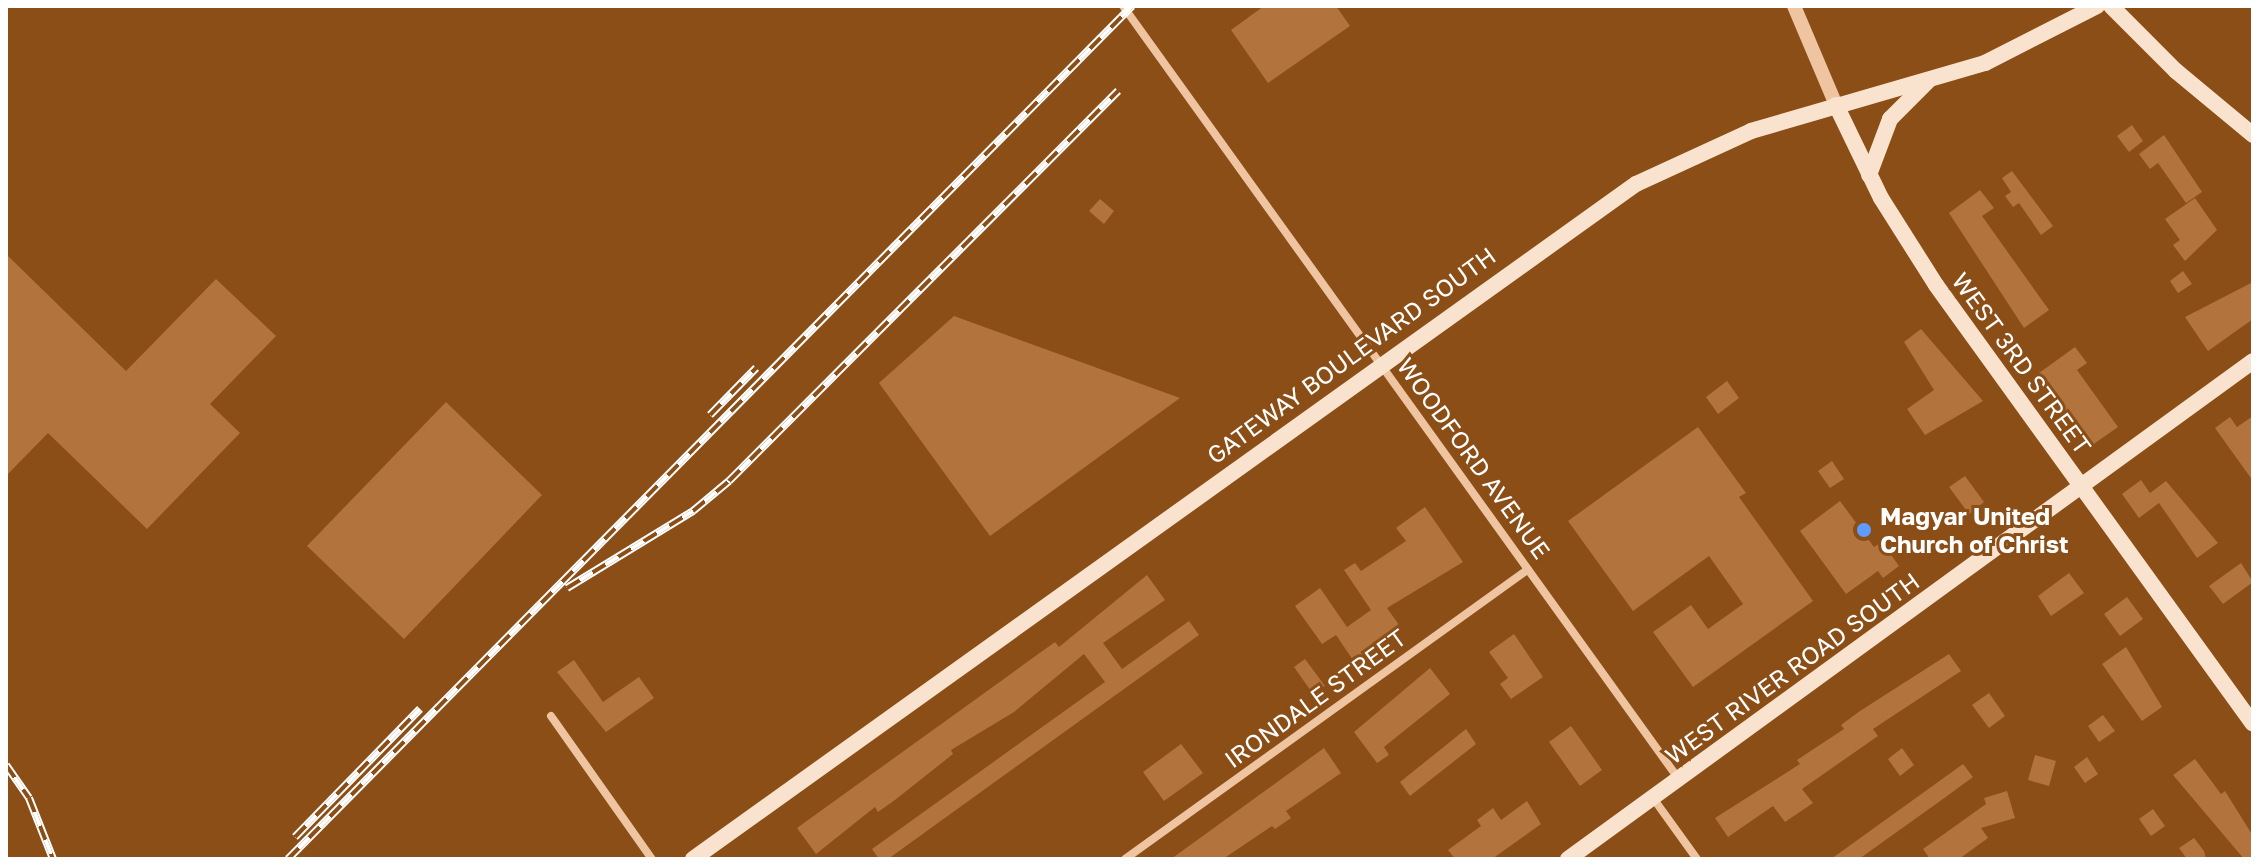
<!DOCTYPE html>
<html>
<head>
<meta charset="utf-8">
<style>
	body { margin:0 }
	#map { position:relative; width:2259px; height:865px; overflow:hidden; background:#8b4e17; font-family:"Golos Text",sans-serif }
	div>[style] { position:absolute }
	.building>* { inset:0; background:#b2733c }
	.minor>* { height:8px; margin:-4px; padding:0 4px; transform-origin:4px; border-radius:4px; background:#efc4a1 }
	.tertiary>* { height:14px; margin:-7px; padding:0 7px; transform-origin:7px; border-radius:7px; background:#efc4a1 }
	.secondary>* { height:16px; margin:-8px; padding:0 8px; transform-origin:8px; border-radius:8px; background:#fae3ce }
	.rail>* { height:8px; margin-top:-4px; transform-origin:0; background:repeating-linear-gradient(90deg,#8b4e17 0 15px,#fff 0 30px); box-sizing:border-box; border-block:2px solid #fff }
	.dots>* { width:22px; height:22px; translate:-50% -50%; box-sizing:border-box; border:4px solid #8b4e17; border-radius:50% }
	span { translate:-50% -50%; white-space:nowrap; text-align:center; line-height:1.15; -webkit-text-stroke:6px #8b4e17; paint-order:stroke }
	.street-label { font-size:24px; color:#fff }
	.poi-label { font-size:24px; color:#fff; font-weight:700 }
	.left { translate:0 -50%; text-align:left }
	.frame { position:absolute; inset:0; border:8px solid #fff; pointer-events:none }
</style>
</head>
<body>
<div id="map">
	<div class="building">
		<i style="clip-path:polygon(1264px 6px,1336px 6px,1350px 26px,1268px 83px,1231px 30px)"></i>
		<i style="clip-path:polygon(2132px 125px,2143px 141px,2129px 152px,2117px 136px)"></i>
		<i style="clip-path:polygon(2164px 135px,2202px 192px,2186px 203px,2158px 163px,2150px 169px,2139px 154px)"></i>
		<i style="clip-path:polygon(2012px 171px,2053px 226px,2041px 235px,2019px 203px,2013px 207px,2005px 196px,2011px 192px,2002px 178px)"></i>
		<i style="clip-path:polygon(1980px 190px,1994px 208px,1982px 216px,2049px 310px,2024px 328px,1949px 213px)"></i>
		<i style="clip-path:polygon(2195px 198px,2217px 230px,2185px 261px,2173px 245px,2180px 240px,2165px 219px)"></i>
		<i style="clip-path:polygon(1100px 199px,1114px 211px,1104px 224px,1089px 211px)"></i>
		<i style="clip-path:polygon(6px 254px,126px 371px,216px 279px,276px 336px,210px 404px,240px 433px,147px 529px,48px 433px,6px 476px)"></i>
		<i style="clip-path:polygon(2183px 271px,2192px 284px,2178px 293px,2170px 281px)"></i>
		<i style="clip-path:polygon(2253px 282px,2253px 319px,2208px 351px,2185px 317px)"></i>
		<i style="clip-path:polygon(954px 316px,1180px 398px,990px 536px,879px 383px)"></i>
		<i style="clip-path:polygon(1921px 329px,1983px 401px,1925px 435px,1907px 409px,1934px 390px,1904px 342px)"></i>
		<i style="clip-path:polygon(2075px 347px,2087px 363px,2077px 370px,2118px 427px,2088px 448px,2039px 373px)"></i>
		<i style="clip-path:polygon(1727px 381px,1739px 398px,1718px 414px,1706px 397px)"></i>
		<i style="clip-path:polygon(446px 402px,542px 495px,404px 639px,307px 546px)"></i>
		<i style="clip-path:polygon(2253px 416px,2253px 481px,2215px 428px,2230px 417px,2237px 427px)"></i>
		<i style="clip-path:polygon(1698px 427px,1746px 493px,1739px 497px,1813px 601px,1693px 687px,1653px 632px,1691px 605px,1708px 629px,1743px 604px,1709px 556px,1633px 611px,1568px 521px)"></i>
		<i style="clip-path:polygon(1832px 461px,1844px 479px,1830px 488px,1818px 471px)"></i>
		<i style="clip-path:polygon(1965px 476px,1984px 502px,1969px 514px,1949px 487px)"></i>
		<i style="clip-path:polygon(2141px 480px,2150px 493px,2166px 481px,2218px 543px,2197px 558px,2159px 503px,2139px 518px,2122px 494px)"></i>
		<i style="clip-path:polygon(1840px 501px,1874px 547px,1882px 542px,1899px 566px,1883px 578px,1878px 571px,1846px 594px,1800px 531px)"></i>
		<i style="clip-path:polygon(1425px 507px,1463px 562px,1387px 608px,1402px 629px,1357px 666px,1336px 635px,1322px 644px,1295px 606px,1320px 588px,1347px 627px,1371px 610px,1344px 570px,1355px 563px,1361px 571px,1406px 541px,1396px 528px)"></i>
		<i style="clip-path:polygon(2241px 563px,2253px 582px,2223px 604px,2209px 586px)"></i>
		<i style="clip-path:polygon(2069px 573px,2084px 593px,2051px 616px,2038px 596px)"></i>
		<i style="clip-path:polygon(1147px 575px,1165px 600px,1103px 643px,1122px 669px,1189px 621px,1199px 635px,888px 859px,879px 859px,872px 849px,1105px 682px,1084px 654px,1014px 712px,951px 750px,953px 754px,895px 800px,878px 812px,875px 807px,816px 854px,797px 828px,1055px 642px,1059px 647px)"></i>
		<i style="clip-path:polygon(2127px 597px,2143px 619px,2120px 636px,2104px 614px)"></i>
		<i style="clip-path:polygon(1514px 634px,1543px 677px,1511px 699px,1500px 684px,1508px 678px,1489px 652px)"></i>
		<i style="clip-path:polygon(2126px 647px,2162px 707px,2142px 721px,2102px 664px)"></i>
		<i style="clip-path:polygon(1949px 654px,1961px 671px,1873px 729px,1878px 736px,1802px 789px,1813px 803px,1785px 822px,1773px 806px,1728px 837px,1715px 818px,1800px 764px,1797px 760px,1844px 729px,1841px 725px,1860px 711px)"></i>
		<i style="clip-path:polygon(1305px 659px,1325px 686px,1313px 694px,1294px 667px)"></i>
		<i style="clip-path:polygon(574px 660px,603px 702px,639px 677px,654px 698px,606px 732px,557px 672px)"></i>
		<i style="clip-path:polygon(1430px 668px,1450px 694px,1384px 747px,1389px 755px,1377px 763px,1354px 732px)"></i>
		<i style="clip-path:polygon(1989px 693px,2005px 716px,1989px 728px,1972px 705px)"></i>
		<i style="clip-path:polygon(2103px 715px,2115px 731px,2099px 742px,2088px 726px)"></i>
		<i style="clip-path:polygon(1571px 726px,1602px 770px,1580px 786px,1549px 742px)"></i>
		<i style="clip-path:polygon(1466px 729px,1476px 744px,1410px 796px,1400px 782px)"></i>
		<i style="clip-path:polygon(1181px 744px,1203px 773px,1164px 801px,1143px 772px)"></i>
		<i style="clip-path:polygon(1324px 748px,1341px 773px,1286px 811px,1291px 818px,1275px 829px,1272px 826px,1223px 859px,1171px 859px)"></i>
		<i style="clip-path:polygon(1902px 748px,1914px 765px,1900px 776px,1888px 759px)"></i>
		<i style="clip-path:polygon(2035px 755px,2056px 761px,2049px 786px,2028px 780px)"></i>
		<i style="clip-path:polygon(2087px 757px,2098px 774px,2085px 783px,2074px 767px)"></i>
		<i style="clip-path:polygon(2195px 759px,2221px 794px,2225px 791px,2253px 836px,2253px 859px,2244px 859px,2173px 775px)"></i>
		<i style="clip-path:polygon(1963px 764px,1973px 777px,1943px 799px,1859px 859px,1831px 859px)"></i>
		<i style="clip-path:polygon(2007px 791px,2015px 818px,1981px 828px,1988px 838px,1959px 859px,1930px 859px,1923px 849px,1986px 804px,1984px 798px)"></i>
		<i style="clip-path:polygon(1527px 801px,1541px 824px,1492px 859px,1455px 859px,1448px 850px,1481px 826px,1477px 820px,1493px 808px,1501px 820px)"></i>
		<i style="clip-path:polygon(2153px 809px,2165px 826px,2151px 836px,2139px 819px)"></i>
		<i style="clip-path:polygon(2194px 838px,2204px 851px,2206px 859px,2187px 859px,2179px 848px)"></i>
	</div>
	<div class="minor">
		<i style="left:1123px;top:6px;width:951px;rotate:54.29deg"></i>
		<i style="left:551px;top:716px;width:175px;rotate:54.8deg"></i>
		<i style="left:1653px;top:798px;width:75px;rotate:54.2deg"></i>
		<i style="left:1125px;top:859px;width:496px;rotate:-35.7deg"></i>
	</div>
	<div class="tertiary">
		<i style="left:1794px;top:6px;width:108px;rotate:67deg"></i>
	</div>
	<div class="secondary">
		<i style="left:2111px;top:6px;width:92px;rotate:45deg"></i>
		<i style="left:2176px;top:71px;width:100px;rotate:39.7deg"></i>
		<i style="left:1836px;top:105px;width:103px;rotate:64.2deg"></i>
		<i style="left:1881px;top:198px;width:103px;rotate:57.7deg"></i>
		<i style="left:1936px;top:285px;width:541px;rotate:54.17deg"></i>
		<i style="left:1869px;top:175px;width:60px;rotate:-69.4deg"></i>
		<i style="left:1890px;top:119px;width:54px;rotate:-45deg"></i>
		<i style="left:693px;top:859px;width:1160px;rotate:-35.6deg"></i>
		<i style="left:1636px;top:184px;width:127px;rotate:-24.7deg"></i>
		<i style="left:1751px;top:131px;width:244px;rotate:-16.2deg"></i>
		<i style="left:1985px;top:63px;width:126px;rotate:-27deg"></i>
		<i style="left:1568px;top:859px;width:847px;rotate:-36.02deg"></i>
	</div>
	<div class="rail">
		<i style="left:710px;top:415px;width:66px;rotate:-45.6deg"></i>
		<i style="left:567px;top:588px;width:148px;rotate:-31.4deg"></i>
		<i style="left:693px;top:511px;width:47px;rotate:-39.8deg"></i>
		<i style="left:729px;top:481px;width:551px;rotate:-45.07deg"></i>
		<i style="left:6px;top:765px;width:40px;rotate:55.1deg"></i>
		<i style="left:29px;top:798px;width:66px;rotate:68.5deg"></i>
		<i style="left:295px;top:837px;width:179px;rotate:-45.7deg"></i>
		<i style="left:288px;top:859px;width:1200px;rotate:-45.3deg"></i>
	</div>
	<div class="dots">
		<i style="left:1864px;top:530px;background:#5f9cff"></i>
	</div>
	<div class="street-label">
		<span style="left:1351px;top:355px;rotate:-36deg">GATEWAY BOULEVARD SOUTH</span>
		<span style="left:2022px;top:363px;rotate:54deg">WEST 3RD STREET</span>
		<span style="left:1474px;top:458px;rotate:54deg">WOODFORD AVENUE</span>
		<span style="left:1792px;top:668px;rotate:-36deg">WEST RIVER ROAD SOUTH</span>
		<span style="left:1315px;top:698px;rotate:-36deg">IRONDALE STREET</span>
	</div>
	<div class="poi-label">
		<span class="left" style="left:1880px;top:530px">Magyar United<br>Church of Christ</span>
	</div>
	<div class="frame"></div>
</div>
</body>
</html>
